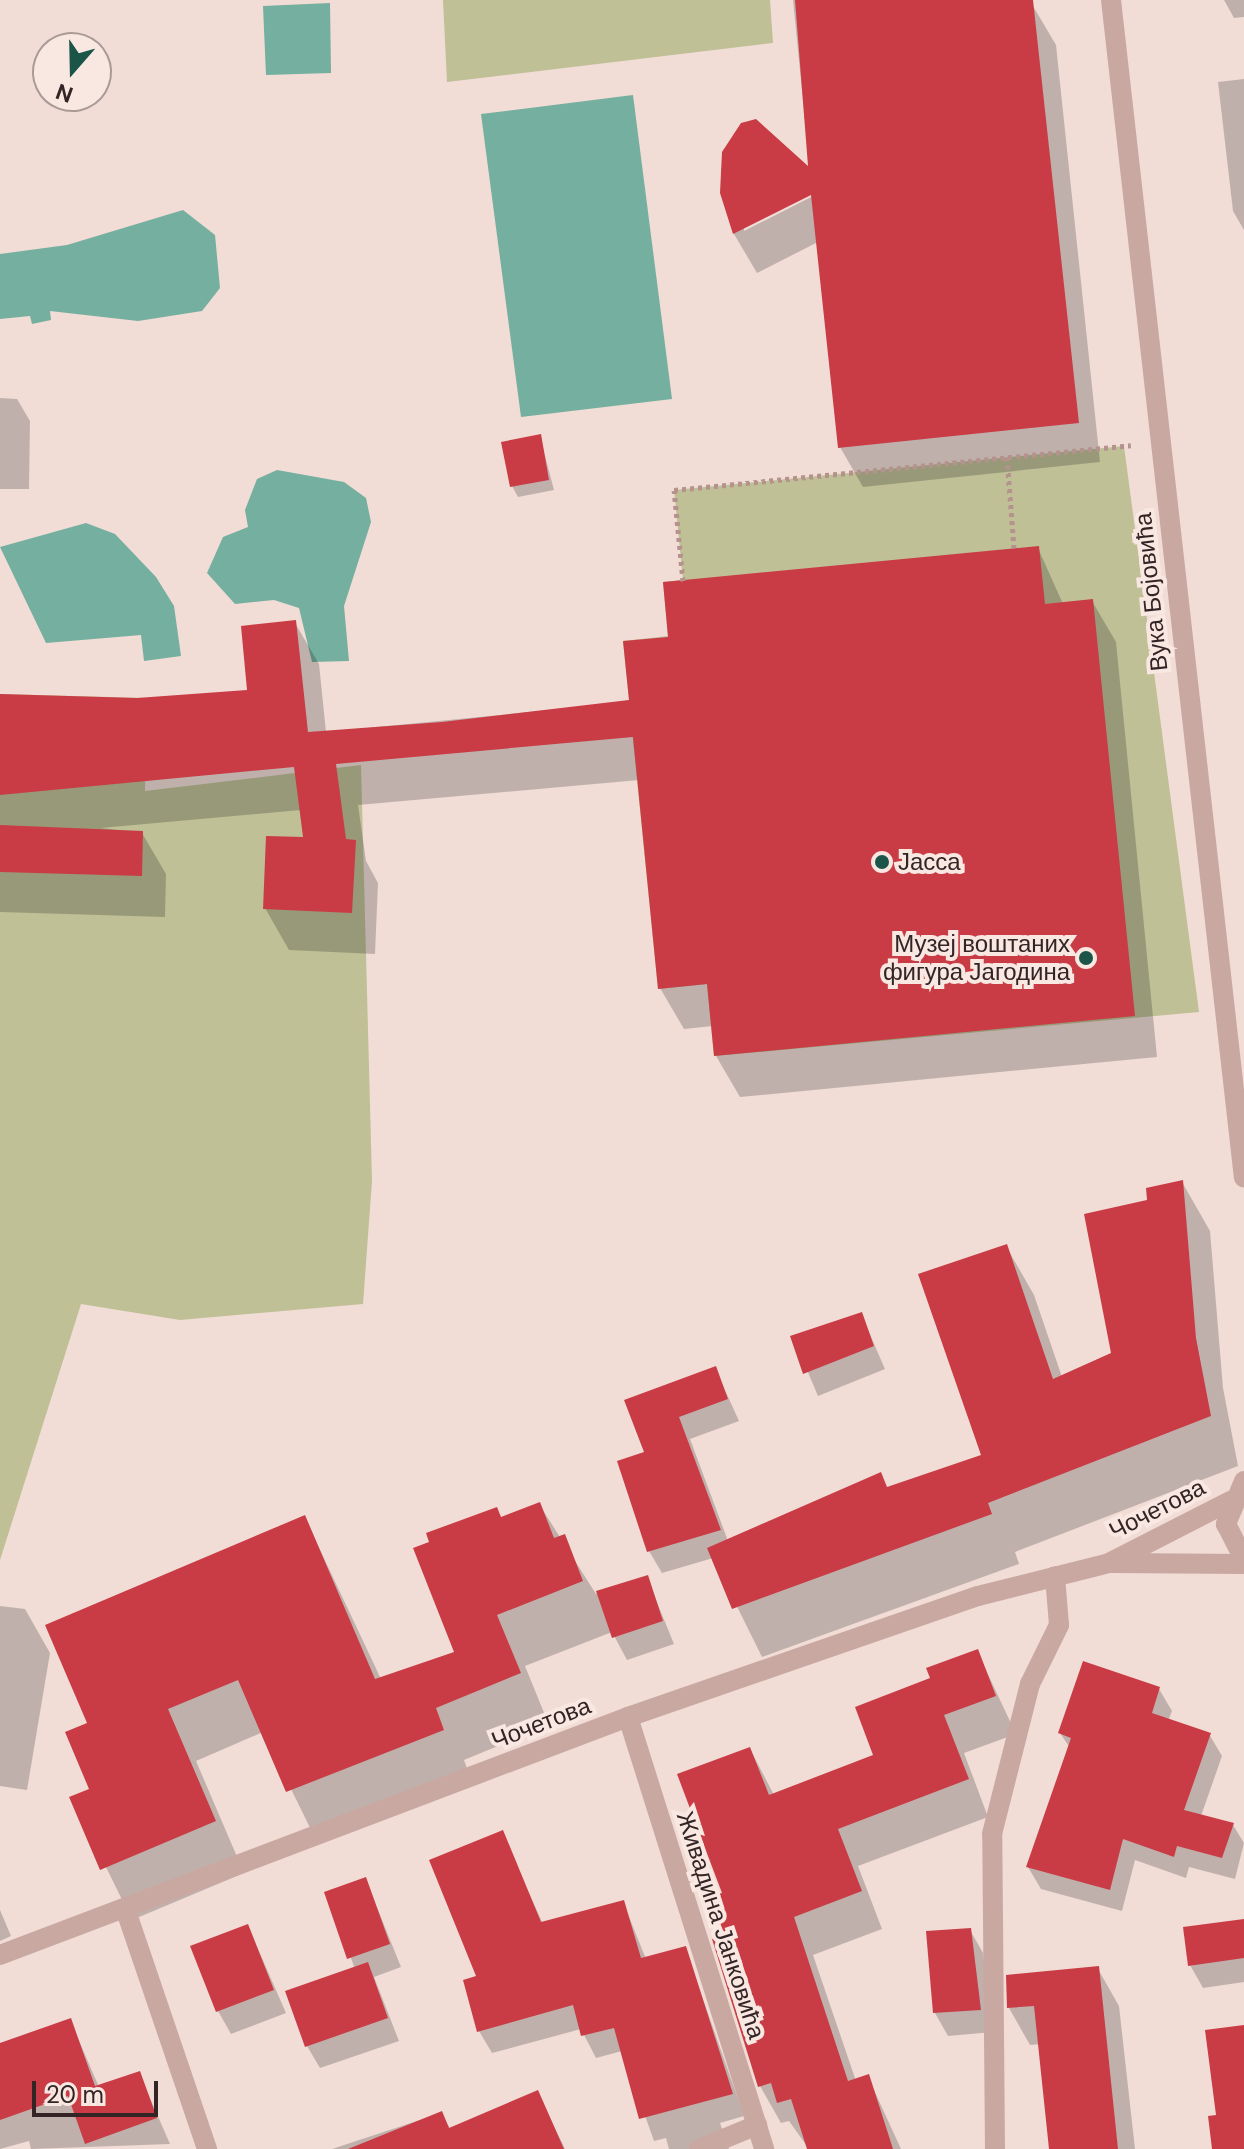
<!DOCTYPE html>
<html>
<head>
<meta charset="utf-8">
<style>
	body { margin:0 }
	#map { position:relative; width:1244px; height:2149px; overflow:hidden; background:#f1dcd6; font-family:"DM Sans",sans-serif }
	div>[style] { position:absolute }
	.green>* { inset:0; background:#bfc096 }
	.water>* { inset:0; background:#75af9f }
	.shadow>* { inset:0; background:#0003 }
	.building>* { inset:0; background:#c93c45 }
	.path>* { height:5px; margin-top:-2.5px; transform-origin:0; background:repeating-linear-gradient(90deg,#b5928d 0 4px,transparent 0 8px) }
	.minor>* { height:20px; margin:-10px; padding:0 10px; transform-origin:10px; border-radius:10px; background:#c9a8a2 }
	.dots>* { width:22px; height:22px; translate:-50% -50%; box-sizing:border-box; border:4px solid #f9e8e2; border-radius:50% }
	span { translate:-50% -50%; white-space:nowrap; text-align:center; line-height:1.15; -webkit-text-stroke:8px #f9e8e2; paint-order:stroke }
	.street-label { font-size:24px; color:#332525 }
	.poi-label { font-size:24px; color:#332525 }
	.left { translate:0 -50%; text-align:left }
	.right { translate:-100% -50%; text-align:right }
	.north { position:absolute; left:32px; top:32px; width:80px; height:80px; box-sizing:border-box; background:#f9e8e2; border:2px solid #aa9a96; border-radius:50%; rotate:200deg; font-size:22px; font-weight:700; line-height:32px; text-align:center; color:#332525 }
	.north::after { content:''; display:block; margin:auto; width:28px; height:36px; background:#1a5547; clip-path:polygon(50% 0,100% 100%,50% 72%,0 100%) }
	.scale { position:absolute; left:32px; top:2081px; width:126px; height:36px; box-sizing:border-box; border:4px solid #332525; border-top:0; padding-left:10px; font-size:24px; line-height:28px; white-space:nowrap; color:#332525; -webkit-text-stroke:6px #f9e8e2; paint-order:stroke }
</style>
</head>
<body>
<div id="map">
	<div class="green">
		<i style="clip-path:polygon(443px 0,770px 0,773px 43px,447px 82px)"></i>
		<i style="clip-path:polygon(1124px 446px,1199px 1012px,714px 1056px,707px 984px,658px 989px,623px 641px,668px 636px,663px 582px,683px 580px,674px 490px)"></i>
		<i style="clip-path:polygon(0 694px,146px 698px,145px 791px,361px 765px,372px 1181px,363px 1304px,180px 1320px,81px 1304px,0 1560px)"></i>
	</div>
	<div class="water">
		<i style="clip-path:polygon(330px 3px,331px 73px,266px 75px,263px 6px)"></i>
		<i style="clip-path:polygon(633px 95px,672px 399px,521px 417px,481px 114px)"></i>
		<i style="clip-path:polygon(183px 210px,215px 235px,220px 288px,202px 311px,138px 321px,50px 311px,51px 320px,32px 324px,30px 316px,0 319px,0 254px,67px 245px)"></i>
		<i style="clip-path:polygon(277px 470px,344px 482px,366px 498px,371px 522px,344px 606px,349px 661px,312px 662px,299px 608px,274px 600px,235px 604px,207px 573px,223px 537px,248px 527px,245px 510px,257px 479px)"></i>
		<i style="clip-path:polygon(86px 523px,115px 534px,156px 577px,174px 606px,181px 656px,144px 661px,141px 635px,46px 643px,0 547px)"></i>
	</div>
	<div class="shadow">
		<i style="clip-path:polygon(evenodd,793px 0,1033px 6px,1056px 45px,1100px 462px,863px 487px,840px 447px,818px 242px,757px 273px,734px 234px,721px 170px,734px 133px,755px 122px,810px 171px,793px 0,819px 188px,821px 192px,744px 231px,744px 226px,819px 188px)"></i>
		<i style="clip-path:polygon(1224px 0,1244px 0,1244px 17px,1234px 18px)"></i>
		<i style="clip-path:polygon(1244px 79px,1244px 230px,1233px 211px,1218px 82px)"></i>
		<i style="clip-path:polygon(0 398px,17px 399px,30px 421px,29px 489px,0 489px)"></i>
		<i style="clip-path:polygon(540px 437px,554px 490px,518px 497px,512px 486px)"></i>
		<i style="clip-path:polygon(1038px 548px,1063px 604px,1092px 601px,1116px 642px,1157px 1057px,740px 1097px,716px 1056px,713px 1026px,684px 1029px,660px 988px,639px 780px,358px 805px,366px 861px,378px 883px,375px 954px,289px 950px,265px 908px,305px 840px,301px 810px,101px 828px,142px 833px,166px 874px,165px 917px,0 912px,0 696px,137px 700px,249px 692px,295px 623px,319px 664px,326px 732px,631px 702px,670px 639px)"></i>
		<i style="clip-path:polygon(1182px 1182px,1210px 1231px,1223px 1388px,1238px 1466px,1015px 1552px,1019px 1564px,762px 1657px,713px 1558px,662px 1573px,649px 1551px,646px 1453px,715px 1368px,739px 1421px,690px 1439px,728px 1541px,880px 1475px,888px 1489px,984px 1456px,1006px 1246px,1034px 1295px,1062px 1377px,1113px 1354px)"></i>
		<i style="clip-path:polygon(861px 1314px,885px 1369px,818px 1396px,793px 1337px)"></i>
		<i style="clip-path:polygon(539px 1504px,596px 1594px,647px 1578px,674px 1644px,627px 1660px,612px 1632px,525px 1666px,549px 1725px,464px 1760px,472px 1782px,317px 1842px,263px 1732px,196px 1761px,244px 1873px,132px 1920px,72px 1798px,91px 1790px,90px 1724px,305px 1518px,381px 1679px,456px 1653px,502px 1519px)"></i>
		<i style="clip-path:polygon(0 1606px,25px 1609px,50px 1653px,27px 1790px,0 1786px)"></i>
		<i style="clip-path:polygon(977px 1651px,1016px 1734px,964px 1753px,988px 1817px,858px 1866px,882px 1929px,813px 1955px,856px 2081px,868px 2077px,901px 2149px,809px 2149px,789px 2121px,781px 2123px,760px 2086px,726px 1937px,725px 1894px,750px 1749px,774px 1795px,876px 1756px,933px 1679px)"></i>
		<i style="clip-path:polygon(1159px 1689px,1172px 1711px,1168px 1721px,1209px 1734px,1222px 1756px,1201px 1816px,1233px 1825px,1244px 1843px,1235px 1879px,1189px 1867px,1186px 1878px,1135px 1860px,1122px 1911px,1041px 1889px,1028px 1867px,1070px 1748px,1060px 1733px)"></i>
		<i style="clip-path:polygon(502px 1833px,543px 1924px,623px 1902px,646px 1959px,685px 1948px,744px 2116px,720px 2123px,729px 2149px,669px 2149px,666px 2138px,654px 2141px,622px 2051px,596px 2058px,581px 2029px,492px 2053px,479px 2031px,479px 1977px)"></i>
		<i style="clip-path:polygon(366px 1880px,401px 1967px,374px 1977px,399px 2041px,320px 2068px,307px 2046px,355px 1969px,327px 1893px)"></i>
		<i style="clip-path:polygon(0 1910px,11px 1936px,0 1941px)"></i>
		<i style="clip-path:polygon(1244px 1921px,1244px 1982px,1203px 1988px,1190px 1965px)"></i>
		<i style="clip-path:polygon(248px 1926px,286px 2013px,231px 2034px,218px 2011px)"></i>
		<i style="clip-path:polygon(970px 1930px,983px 1953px,993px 2032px,948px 2036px,935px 2013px)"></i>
		<i style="clip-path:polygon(1098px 1969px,1119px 2006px,1135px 2149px,1052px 2149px,1041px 2044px,1030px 2045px,1009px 2008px)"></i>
		<i style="clip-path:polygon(70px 2020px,99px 2087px,139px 2073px,170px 2144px,31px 2149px,29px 2141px,0 2149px,0 2045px)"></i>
		<i style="clip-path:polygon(538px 2093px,565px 2149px,332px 2149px,441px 2113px,451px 2130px)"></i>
	</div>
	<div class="building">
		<i style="clip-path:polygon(795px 0,1033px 0,1079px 423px,838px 448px,811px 195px,733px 234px,720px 193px,722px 152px,741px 123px,756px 119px,808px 166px)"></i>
		<i style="clip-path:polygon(541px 434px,549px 480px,510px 487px,501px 442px)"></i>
		<i style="clip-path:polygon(1039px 546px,1045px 604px,1093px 599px,1135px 1016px,714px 1056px,707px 984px,658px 989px,633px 737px,336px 764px,346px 839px,356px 840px,352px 913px,263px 909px,266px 836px,303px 837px,294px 767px,0 795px,0 694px,137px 698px,247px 690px,241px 626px,296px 620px,308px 732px,442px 722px,629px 700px,623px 641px,668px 637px,663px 582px)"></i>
		<i style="clip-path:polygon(0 825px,143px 831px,142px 876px,0 872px)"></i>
		<i style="clip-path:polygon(1183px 1180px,1196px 1338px,1211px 1416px,988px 1503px,992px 1514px,732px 1609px,707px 1548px,881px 1472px,887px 1487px,981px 1455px,918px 1274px,1007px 1244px,1053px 1379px,1111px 1353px,1084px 1214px,1147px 1200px,1146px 1188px)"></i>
		<i style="clip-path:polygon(862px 1312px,874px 1346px,803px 1374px,790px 1336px)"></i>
		<i style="clip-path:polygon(716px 1366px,728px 1399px,679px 1417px,721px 1530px,647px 1552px,617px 1461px,644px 1452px,624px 1400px)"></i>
		<i style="clip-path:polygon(540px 1502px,554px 1538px,565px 1534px,583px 1581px,497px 1615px,521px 1673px,436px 1708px,444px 1730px,286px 1792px,238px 1680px,168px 1709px,216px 1821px,100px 1870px,69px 1797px,89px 1789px,65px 1732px,87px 1723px,45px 1625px,305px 1515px,375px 1679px,454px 1652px,413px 1548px,429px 1542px,426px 1533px,497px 1507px,501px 1517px)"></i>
		<i style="clip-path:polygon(648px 1575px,663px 1621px,612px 1638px,596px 1591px)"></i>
		<i style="clip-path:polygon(978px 1649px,996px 1696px,944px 1715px,969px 1779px,838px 1829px,862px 1891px,794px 1917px,848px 2081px,869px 2074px,893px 2149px,807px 2149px,791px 2099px,777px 2103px,771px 2083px,758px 2087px,712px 1939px,724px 1935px,712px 1896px,722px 1893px,677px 1774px,750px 1747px,769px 1795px,873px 1755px,855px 1707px,930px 1678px,926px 1668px)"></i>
		<i style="clip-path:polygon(1083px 1661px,1160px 1687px,1152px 1713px,1211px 1733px,1184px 1810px,1234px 1823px,1222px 1858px,1177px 1846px,1174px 1857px,1123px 1839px,1110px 1890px,1026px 1867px,1071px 1738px,1058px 1733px)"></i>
		<i style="clip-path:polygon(503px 1830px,541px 1922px,624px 1900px,641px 1958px,686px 1946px,733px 2094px,639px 2119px,614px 2028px,581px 2036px,573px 2005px,477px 2032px,463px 1980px,476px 1976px,429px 1860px)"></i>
		<i style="clip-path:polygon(366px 1877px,390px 1944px,347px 1959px,324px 1892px)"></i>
		<i style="clip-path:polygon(1244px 1919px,1244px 1958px,1188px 1966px,1183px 1927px)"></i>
		<i style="clip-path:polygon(248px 1924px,274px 1990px,216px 2012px,190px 1946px)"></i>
		<i style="clip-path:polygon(971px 1928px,981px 2010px,933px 2013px,926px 1931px)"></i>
		<i style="clip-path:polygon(368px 1962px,388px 2018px,305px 2047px,285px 1991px)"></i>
		<i style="clip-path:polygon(1099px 1966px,1118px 2149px,1049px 2149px,1034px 2006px,1007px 2008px,1006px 1975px)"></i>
		<i style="clip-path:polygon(71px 2018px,95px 2086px,140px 2071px,157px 2118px,85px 2144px,68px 2096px,0 2120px,0 2043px)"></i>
		<i style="clip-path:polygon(1244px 2025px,1244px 2149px,1212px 2149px,1208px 2116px,1216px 2115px,1205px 2030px)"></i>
		<i style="clip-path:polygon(538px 2090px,564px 2149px,348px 2149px,442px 2111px,449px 2128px)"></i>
	</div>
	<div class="path">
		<i style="left:1007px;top:457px;width:91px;rotate:85.6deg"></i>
		<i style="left:683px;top:581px;width:91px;rotate:-95.6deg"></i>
		<i style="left:674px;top:490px;width:459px;rotate:-5.6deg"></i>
	</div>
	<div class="minor">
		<i style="left:1111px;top:0;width:1185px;rotate:83.56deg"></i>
		<i style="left:1244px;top:1481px;width:47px;rotate:112.7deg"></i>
		<i style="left:1226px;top:1524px;width:39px;rotate:63deg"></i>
		<i style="left:1113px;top:1563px;width:131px;rotate:0.4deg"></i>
		<i style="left:628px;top:1717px;width:453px;rotate:72.5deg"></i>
		<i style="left:125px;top:1908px;width:255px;rotate:71.2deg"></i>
		<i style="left:0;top:1955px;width:672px;rotate:-20.76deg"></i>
		<i style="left:628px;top:1717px;width:370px;rotate:-19.1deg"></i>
		<i style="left:978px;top:1596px;width:135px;rotate:-14.1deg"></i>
		<i style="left:1109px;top:1563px;width:136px;rotate:-27.1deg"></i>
		<i style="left:699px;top:2149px;width:63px;rotate:-22.5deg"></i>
		<i style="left:995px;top:2149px;width:315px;rotate:-90.5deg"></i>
		<i style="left:992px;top:1834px;width:155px;rotate:-75.8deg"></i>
		<i style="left:1030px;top:1684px;width:66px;rotate:-63.8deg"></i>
		<i style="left:1059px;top:1625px;width:49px;rotate:-94.7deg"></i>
	</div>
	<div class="dots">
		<i style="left:882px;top:862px;background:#1a5547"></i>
		<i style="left:1086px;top:958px;background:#1a5547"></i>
	</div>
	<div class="street-label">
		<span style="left:1151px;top:592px;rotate:-96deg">Вука Бојовића</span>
		<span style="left:1157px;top:1509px;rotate:-27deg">Чочетова</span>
		<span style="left:541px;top:1723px;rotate:-21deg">Чочетова</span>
		<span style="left:721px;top:1925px;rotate:72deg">Живадина Јанковића</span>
	</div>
	<div class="poi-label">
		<span class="left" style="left:898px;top:862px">Јасса</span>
		<span class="right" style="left:1070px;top:958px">Музеј воштаних<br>фигура Јагодина</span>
	</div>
	<div class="north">N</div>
	<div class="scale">20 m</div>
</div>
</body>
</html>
